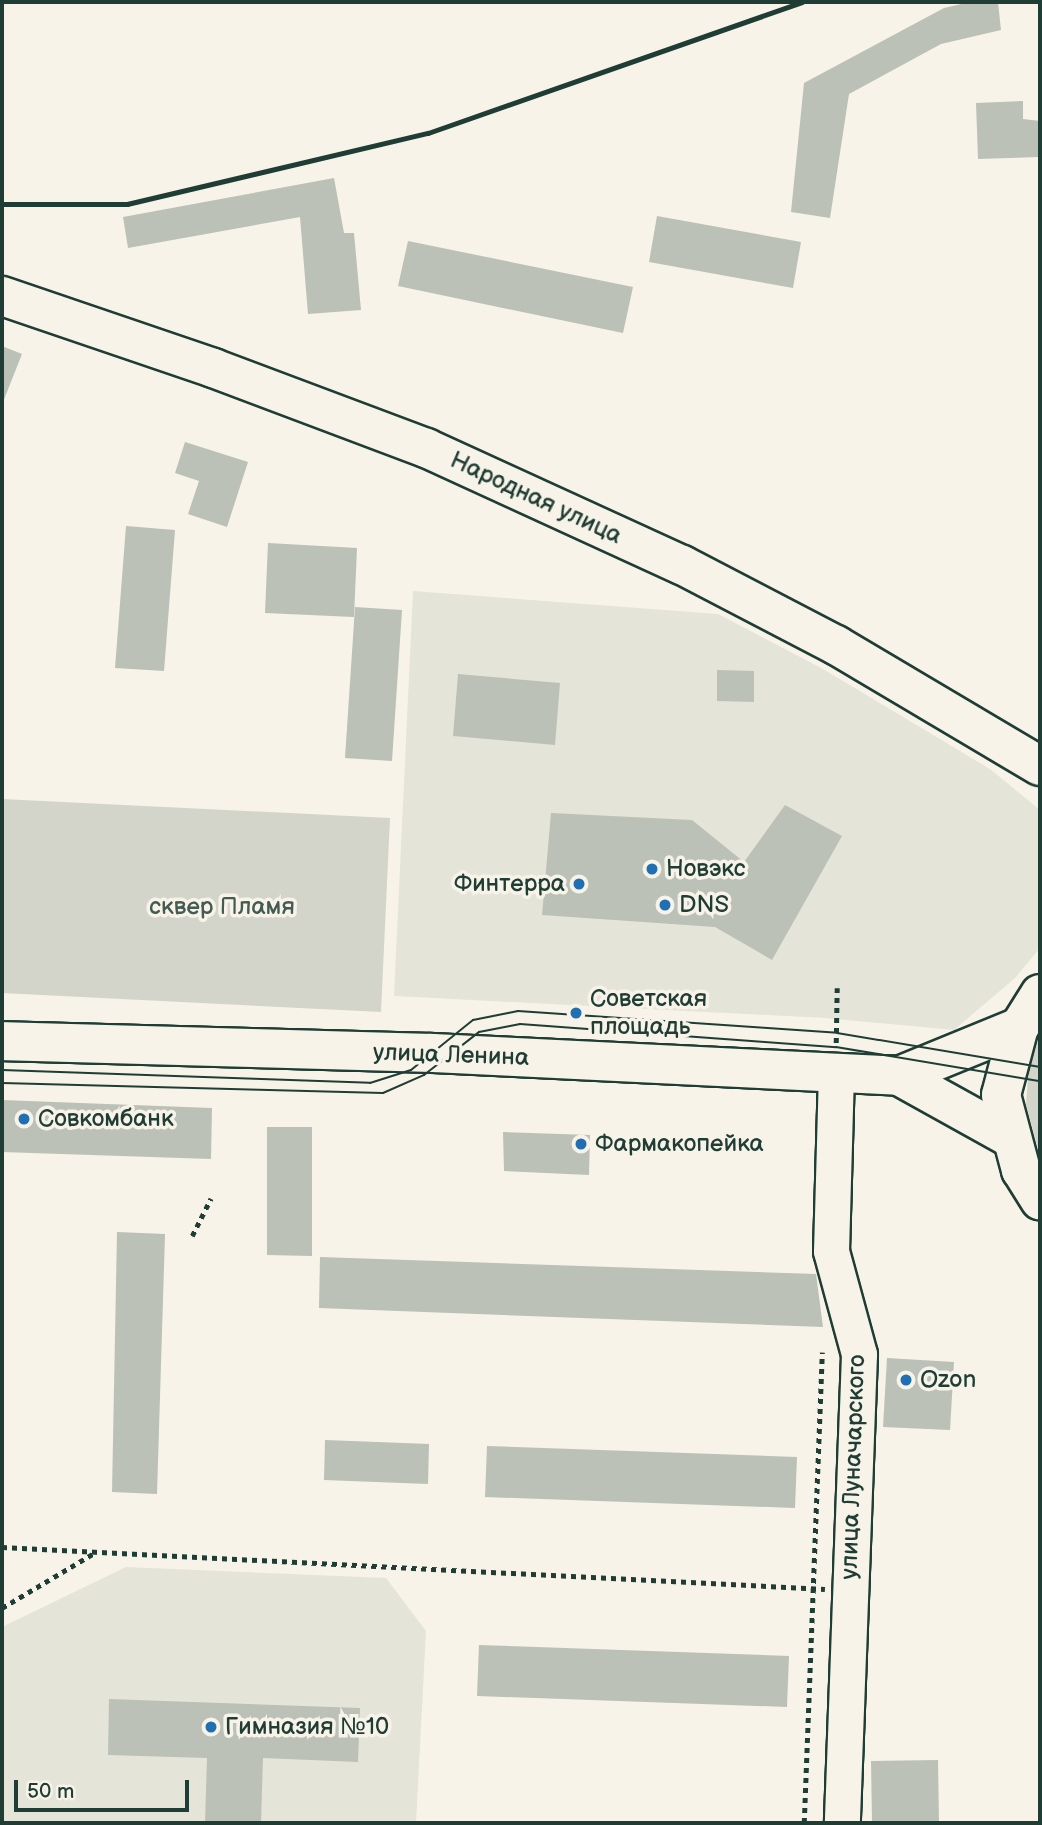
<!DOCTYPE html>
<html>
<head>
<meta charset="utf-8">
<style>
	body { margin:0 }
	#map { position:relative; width:1042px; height:1825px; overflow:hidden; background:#f7f3e8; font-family:"Balsamiq Sans",sans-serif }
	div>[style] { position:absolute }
	.built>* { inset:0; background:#e5e4d9 }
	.green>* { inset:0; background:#d3d5ca }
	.building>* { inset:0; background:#bbc1b6 }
	.path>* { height:4.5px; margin-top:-2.25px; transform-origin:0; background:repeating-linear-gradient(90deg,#1f3d34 0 5px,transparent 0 10px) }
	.roads { filter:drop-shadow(2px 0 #1f3d34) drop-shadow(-2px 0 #1f3d34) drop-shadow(0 2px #1f3d34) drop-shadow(0 -2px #1f3d34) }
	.minor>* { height:35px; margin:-17.5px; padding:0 17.5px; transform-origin:17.5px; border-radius:17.5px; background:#f7f3e8 }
	.major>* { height:38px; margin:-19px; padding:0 19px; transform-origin:19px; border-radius:19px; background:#f7f3e8 }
	.tram>* { height:2px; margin:-1px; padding:0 1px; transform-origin:1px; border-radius:1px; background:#1f3d34 }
	.rail>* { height:5px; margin:-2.5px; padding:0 2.5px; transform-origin:2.5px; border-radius:2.5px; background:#1f3d34 }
	.dots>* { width:19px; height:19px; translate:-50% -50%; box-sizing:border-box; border:4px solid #f7f3e8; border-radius:50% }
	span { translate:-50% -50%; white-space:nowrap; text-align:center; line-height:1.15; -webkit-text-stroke:7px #f7f3e8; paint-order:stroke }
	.street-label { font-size:24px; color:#1f3d34 }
	.poi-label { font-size:24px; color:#1f3d34 }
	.left { translate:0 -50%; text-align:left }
	.right { translate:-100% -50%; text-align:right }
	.park-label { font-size:24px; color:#435b52 }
	.frame { position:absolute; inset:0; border:4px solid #1f3d34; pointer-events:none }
	.scale { position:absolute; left:14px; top:1780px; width:175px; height:32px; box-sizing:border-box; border:4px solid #1f3d34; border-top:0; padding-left:9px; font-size:21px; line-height:24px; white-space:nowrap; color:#1f3d34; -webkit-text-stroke:5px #f7f3e8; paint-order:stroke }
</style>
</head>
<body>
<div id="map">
	<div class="built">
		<i style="clip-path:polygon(413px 591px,718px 614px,823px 669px,990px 769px,1040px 810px,1040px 948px,1015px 978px,954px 1030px,825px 1018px,394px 996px)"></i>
		<i style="clip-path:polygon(126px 1567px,386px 1578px,426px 1631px,416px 1823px,2px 1823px,2px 1627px)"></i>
	</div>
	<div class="green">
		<i style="clip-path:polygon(2px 799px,390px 818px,381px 1012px,2px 993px)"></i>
		<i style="clip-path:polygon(1040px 1030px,1040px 1156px,1026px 1104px,1030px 1053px)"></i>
	</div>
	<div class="building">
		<i style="clip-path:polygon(970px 2px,998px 2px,1001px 30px,941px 44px,849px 94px,830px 218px,791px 212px,804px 83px,944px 8px)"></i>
		<i style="clip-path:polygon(1023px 101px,1023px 119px,1040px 121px,1040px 157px,978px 159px,976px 103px)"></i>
		<i style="clip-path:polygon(334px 178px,344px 233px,354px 233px,361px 310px,308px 314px,300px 217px,128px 248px,123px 217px)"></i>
		<i style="clip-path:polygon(657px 216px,801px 242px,793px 288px,649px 262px)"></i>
		<i style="clip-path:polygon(408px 241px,633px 287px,623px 333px,398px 286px)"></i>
		<i style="clip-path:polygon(2px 346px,22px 354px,3px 402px,2px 402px)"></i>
		<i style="clip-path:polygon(185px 442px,248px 462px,227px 527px,188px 514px,199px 481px,175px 473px)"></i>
		<i style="clip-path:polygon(126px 526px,175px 530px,164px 671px,115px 668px)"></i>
		<i style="clip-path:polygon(268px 543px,357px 548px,354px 617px,265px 613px)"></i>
		<i style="clip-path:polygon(355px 607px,402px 610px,392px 761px,345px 758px)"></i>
		<i style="clip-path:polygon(717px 670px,754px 671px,754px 702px,717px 701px)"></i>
		<i style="clip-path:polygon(458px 674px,560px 683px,555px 745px,453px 736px)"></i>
		<i style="clip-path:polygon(785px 805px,842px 836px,772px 960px,715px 927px,542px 915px,551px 813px,692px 820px,744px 862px)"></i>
		<i style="clip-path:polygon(2px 1100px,212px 1108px,211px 1159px,2px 1152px)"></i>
		<i style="clip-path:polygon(267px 1127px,312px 1127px,312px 1256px,267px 1255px)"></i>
		<i style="clip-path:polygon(503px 1132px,590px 1135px,589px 1175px,504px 1171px)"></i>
		<i style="clip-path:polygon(117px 1232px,165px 1234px,157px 1494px,112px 1492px)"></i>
		<i style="clip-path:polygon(320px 1257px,816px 1274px,823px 1327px,319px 1308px)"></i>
		<i style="clip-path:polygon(887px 1358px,954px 1362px,950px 1430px,883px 1427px)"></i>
		<i style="clip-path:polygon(325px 1440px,429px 1444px,428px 1484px,324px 1480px)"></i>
		<i style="clip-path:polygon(487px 1446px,797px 1457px,795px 1508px,485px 1497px)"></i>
		<i style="clip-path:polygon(479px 1645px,789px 1656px,787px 1707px,477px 1696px)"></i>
		<i style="clip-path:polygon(109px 1699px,360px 1708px,358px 1762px,263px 1758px,261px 1823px,205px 1823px,207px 1758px,108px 1755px)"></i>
		<i style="clip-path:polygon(938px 1760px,939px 1823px,872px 1823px,871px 1761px)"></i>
	</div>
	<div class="path">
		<i style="left:836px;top:1043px;width:55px;rotate:-89deg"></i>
		<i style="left:192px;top:1236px;width:42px;rotate:-63.4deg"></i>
		<i style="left:2px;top:1547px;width:824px;rotate:2.92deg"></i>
		<i style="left:2px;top:1608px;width:109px;rotate:-30.8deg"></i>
		<i style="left:804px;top:1823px;width:471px;rotate:-87.8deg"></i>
	</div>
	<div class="roads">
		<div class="minor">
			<i style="left:836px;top:1072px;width:179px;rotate:91.6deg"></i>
			<i style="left:831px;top:1251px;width:107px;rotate:74.8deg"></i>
			<i style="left:859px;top:1354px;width:469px;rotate:92.1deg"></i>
		</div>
		<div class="major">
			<i style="left:2px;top:296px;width:223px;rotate:18.8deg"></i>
			<i style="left:213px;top:368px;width:228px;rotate:20.6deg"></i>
			<i style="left:426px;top:448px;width:281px;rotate:24.6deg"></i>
			<i style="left:682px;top:565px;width:174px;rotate:27.5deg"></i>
			<i style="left:836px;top:645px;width:237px;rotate:30.7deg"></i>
			<i style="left:1040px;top:994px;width:39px;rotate:122deg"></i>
			<i style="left:1019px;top:1027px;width:70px;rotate:104.8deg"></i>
			<i style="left:1001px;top:1095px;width:78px;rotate:75.1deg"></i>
			<i style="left:1021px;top:1170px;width:36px;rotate:58deg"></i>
			<i style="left:2px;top:1041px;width:430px;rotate:1.6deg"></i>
			<i style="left:432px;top:1053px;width:468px;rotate:2.8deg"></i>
			<i style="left:899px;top:1076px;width:126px;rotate:29deg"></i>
			<i style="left:899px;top:1076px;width:130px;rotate:-22.2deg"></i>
		</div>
	</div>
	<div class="tram">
		<i style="left:2px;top:1070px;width:368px;rotate:2deg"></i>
		<i style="left:370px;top:1083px;width:43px;rotate:-17.6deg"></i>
		<i style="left:411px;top:1070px;width:80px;rotate:-38.9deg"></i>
		<i style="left:473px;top:1020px;width:46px;rotate:-11.3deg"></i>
		<i style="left:518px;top:1011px;width:320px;rotate:3.9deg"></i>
		<i style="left:837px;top:1033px;width:206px;rotate:9.5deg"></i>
		<i style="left:2px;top:1083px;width:381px;rotate:1.5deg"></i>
		<i style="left:383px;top:1093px;width:45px;rotate:-23.7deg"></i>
		<i style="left:424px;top:1075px;width:70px;rotate:-38deg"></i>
		<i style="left:479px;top:1032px;width:42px;rotate:-11deg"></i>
		<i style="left:520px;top:1024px;width:317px;rotate:4.2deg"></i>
		<i style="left:836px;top:1047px;width:207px;rotate:9.5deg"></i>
	</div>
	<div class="rail">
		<i style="left:2px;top:204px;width:125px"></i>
		<i style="left:127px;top:204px;width:309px;rotate:-13.3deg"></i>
		<i style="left:428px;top:133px;width:396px;rotate:-19.3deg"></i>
	</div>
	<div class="dots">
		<i style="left:652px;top:869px;background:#1f6fb2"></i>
		<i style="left:579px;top:884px;background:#1f6fb2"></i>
		<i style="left:665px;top:905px;background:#1f6fb2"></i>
		<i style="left:576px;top:1013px;background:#1f6fb2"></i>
		<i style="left:24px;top:1119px;background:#1f6fb2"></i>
		<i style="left:581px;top:1144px;background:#1f6fb2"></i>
		<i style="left:906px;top:1380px;background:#1f6fb2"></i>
		<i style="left:211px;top:1727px;background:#1f6fb2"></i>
	</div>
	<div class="street-label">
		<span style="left:536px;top:498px;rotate:25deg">Народная улица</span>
		<span style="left:451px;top:1055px;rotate:2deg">улица Ленина</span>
		<span style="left:853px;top:1467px;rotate:-88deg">улица Луначарского</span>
	</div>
	<div class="poi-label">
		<span class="left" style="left:666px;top:869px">Новэкс</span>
		<span class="right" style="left:565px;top:884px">Финтерра</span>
		<span class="left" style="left:679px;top:905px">DNS</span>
		<span class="left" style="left:590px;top:1013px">Советская<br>площадь</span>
		<span class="left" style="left:38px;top:1119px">Совкомбанк</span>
		<span class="left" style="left:595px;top:1144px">Фармакопейка</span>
		<span class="left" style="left:920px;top:1380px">Ozon</span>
		<span class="left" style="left:225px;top:1727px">Гимназия №10</span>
	</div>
	<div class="park-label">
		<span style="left:222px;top:907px">сквер Пламя</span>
	</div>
	<div class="frame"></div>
	<div class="scale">50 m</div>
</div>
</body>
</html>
